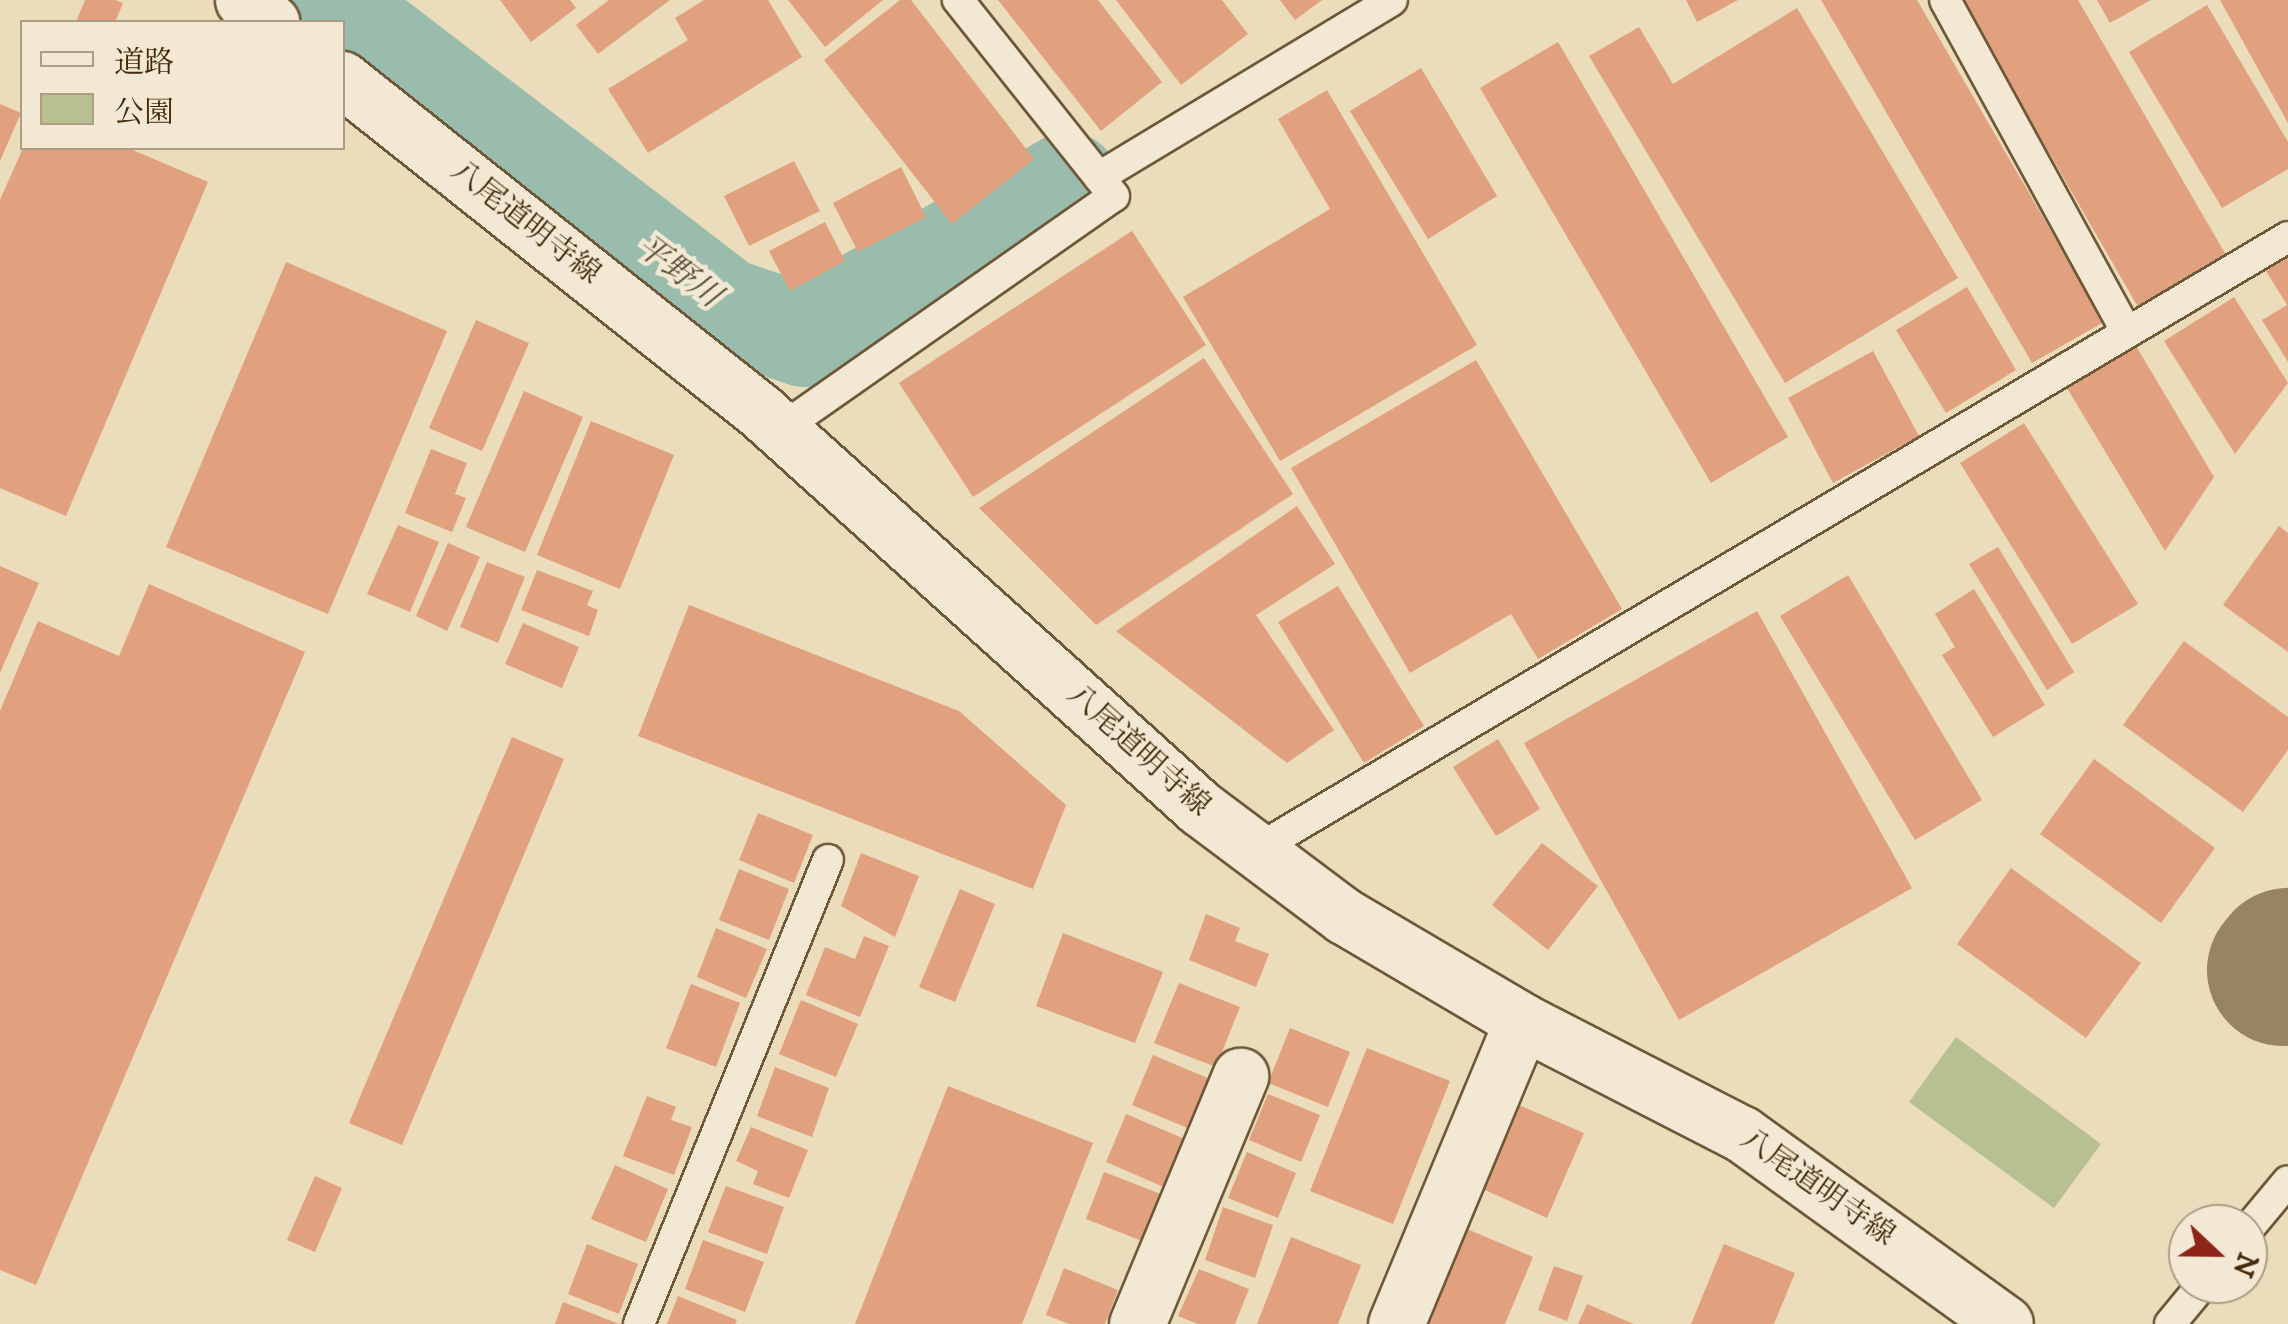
<!DOCTYPE html>
<html>
<head>
<meta charset="utf-8">
<style>
	body { margin:0 }
	#map { position:relative; width:2288px; height:1324px; overflow:hidden; background:#ebdcbb; font-family:"IM FELL DW Pica","Noto Serif JP",serif }
	div>[style] { position:absolute }
	.green>* { inset:0; background:#b6c091 }
	.river>* { height:102px; margin:-51px; padding:0 51px; transform-origin:51px; border-radius:51px; background:#99bcad }
	.taxiway>* { height:152px; margin:-76px; padding:0 76px; transform-origin:76px; border-radius:76px; background:#978463 }
	.building>* { inset:0; background:#e1a17e }
	.roads { filter:drop-shadow(2px 0 #6d5837) drop-shadow(-2px 0 #6d5837) drop-shadow(0 2px #6d5837) drop-shadow(0 -2px #6d5837) }
	.service>* { height:30px; margin:-15px; padding:0 15px; transform-origin:15px; border-radius:15px; background:#f2e8d3 }
	.minor>* { height:55px; margin:-27.5px; padding:0 27.5px; transform-origin:27.5px; border-radius:27.5px; background:#f2e8d3 }
	.secondary>* { height:55px; margin:-27.5px; padding:0 27.5px; transform-origin:27.5px; border-radius:27.5px; background:#f2e8d3 }
	span { translate:-50% -50%; white-space:nowrap; text-align:center; line-height:1.15; -webkit-text-stroke:9px #f2e8d3; paint-order:stroke }
	.street-label { font-size:30px; color:#432c0b }
	.water-label { font-size:32px; color:#585034; font-style:italic }
	.legend { position:absolute; left:20px; top:20px; width:325px; height:130px; box-sizing:border-box; background:#f2e8d3; border:2px solid #ac9d83; margin:0; padding:12px 18px; list-style:none; font-size:30px; color:#432c0b }
	.legend li { display:flex; align-items:center; gap:20px; height:50px }
	.legend b { width:50px; border:2px solid #ac9d83 }
	.north { position:absolute; left:2168px; top:1204px; width:100px; height:100px; box-sizing:border-box; background:#f2e8d3; border:2px solid #ac9d83; border-radius:50%; rotate:112deg; font-size:28px; font-weight:700; line-height:40px; text-align:center; color:#432c0b }
	.north::after { content:''; display:block; margin:auto; width:35px; height:45px; background:#8f2418; clip-path:polygon(50% 0,100% 100%,50% 72%,0 100%) }
</style>
</head>
<body>
<div id="map">
	<div class="green">
		<i style="clip-path:polygon(1956px 1037px,2101px 1144px,2054px 1208px,1909px 1102px)"></i>
	</div>
	<div class="river">
		<i style="left:322px;top:0;width:508px;rotate:37.48deg"></i>
		<i style="left:725px;top:309px;width:84px;rotate:18.6deg"></i>
		<i style="left:805px;top:336px;width:304px;rotate:-30.2deg"></i>
	</div>
	<div class="taxiway">
		<i style="left:2283px;top:970px;width:8px;rotate:-50deg"></i>
	</div>
	<div class="building">
		<i style="clip-path:polygon(85px 0,115px 0,123px 3px,115px 22px,76px 22px)"></i>
		<i style="clip-path:polygon(500px 0,570px 0,576px 8px,531px 42px)"></i>
		<i style="clip-path:polygon(609px 0,670px 0,598px 54px,576px 25px)"></i>
		<i style="clip-path:polygon(704px 0,768px 0,802px 57px,648px 153px,608px 89px,688px 40px,675px 18px)"></i>
		<i style="clip-path:polygon(788px 0,883px 0,825px 47px)"></i>
		<i style="clip-path:polygon(900px 0,911px 0,1034px 159px,952px 224px,824px 60px)"></i>
		<i style="clip-path:polygon(998px 0,1098px 0,1162px 82px,1101px 131px)"></i>
		<i style="clip-path:polygon(1116px 0,1222px 0,1248px 34px,1181px 85px)"></i>
		<i style="clip-path:polygon(1280px 0,1322px 0,1295px 20px)"></i>
		<i style="clip-path:polygon(1686px 0,1738px 0,1697px 22px)"></i>
		<i style="clip-path:polygon(1821px 0,1917px 0,2104px 322px,2032px 363px)"></i>
		<i style="clip-path:polygon(1961px 0,2078px 0,2226px 255px,2138px 307px)"></i>
		<i style="clip-path:polygon(2097px 0,2151px 0,2110px 23px)"></i>
		<i style="clip-path:polygon(2220px 0,2288px 0,2288px 123px)"></i>
		<i style="clip-path:polygon(2207px 5px,2288px 142px,2288px 169px,2222px 208px,2129px 52px)"></i>
		<i style="clip-path:polygon(1797px 8px,1958px 278px,1785px 383px,1589px 56px,1639px 27px,1673px 84px)"></i>
		<i style="clip-path:polygon(1558px 42px,1788px 437px,1711px 483px,1480px 88px)"></i>
		<i style="clip-path:polygon(1421px 68px,1497px 196px,1428px 239px,1350px 111px)"></i>
		<i style="clip-path:polygon(1327px 90px,1477px 345px,1280px 461px,1183px 297px,1330px 209px,1278px 119px)"></i>
		<i style="clip-path:polygon(0 104px,21px 113px,0 161px)"></i>
		<i style="clip-path:polygon(23px 148px,128px 148px,208px 182px,66px 516px,0 488px,0 200px)"></i>
		<i style="clip-path:polygon(794px 161px,820px 211px,749px 246px,724px 196px)"></i>
		<i style="clip-path:polygon(901px 167px,926px 217px,858px 252px,833px 203px)"></i>
		<i style="clip-path:polygon(825px 222px,845px 261px,790px 291px,769px 251px)"></i>
		<i style="clip-path:polygon(1132px 231px,1206px 345px,973px 497px,899px 383px)"></i>
		<i style="clip-path:polygon(2288px 257px,2288px 362px,2262px 320px,2287px 305px,2266px 271px)"></i>
		<i style="clip-path:polygon(286px 262px,447px 331px,328px 614px,166px 547px)"></i>
		<i style="clip-path:polygon(1967px 287px,2016px 370px,1946px 413px,1896px 330px)"></i>
		<i style="clip-path:polygon(2234px 297px,2288px 383px,2235px 454px,2164px 341px)"></i>
		<i style="clip-path:polygon(476px 320px,529px 343px,482px 451px,429px 428px)"></i>
		<i style="clip-path:polygon(2136px 346px,2214px 477px,2165px 551px,2067px 388px)"></i>
		<i style="clip-path:polygon(1873px 351px,1919px 436px,1833px 483px,1788px 398px)"></i>
		<i style="clip-path:polygon(1204px 358px,1293px 494px,1096px 625px,979px 508px)"></i>
		<i style="clip-path:polygon(1476px 360px,1622px 609px,1538px 659px,1511px 614px,1410px 673px,1291px 468px)"></i>
		<i style="clip-path:polygon(524px 391px,583px 417px,525px 552px,466px 527px)"></i>
		<i style="clip-path:polygon(591px 421px,674px 455px,620px 589px,537px 555px)"></i>
		<i style="clip-path:polygon(2024px 423px,2138px 604px,2072px 644px,1960px 463px)"></i>
		<i style="clip-path:polygon(431px 449px,467px 463px,455px 494px,466px 498px,452px 532px,405px 513px)"></i>
		<i style="clip-path:polygon(1297px 506px,1335px 564px,1256px 615px,1334px 730px,1287px 763px,1116px 631px)"></i>
		<i style="clip-path:polygon(398px 525px,439px 542px,410px 612px,367px 594px)"></i>
		<i style="clip-path:polygon(2279px 526px,2288px 533px,2288px 652px,2223px 605px)"></i>
		<i style="clip-path:polygon(448px 543px,480px 557px,447px 631px,416px 616px)"></i>
		<i style="clip-path:polygon(1998px 547px,2074px 672px,2047px 690px,1969px 564px)"></i>
		<i style="clip-path:polygon(487px 562px,525px 577px,498px 643px,460px 627px)"></i>
		<i style="clip-path:polygon(0 566px,39px 583px,0 673px)"></i>
		<i style="clip-path:polygon(537px 570px,593px 591px,587px 605px,598px 610px,589px 636px,521px 610px)"></i>
		<i style="clip-path:polygon(1848px 575px,1982px 800px,1915px 840px,1780px 616px)"></i>
		<i style="clip-path:polygon(149px 584px,305px 652px,36px 1285px,0 1270px,0 711px,38px 621px,119px 656px)"></i>
		<i style="clip-path:polygon(1338px 586px,1424px 726px,1364px 763px,1278px 622px)"></i>
		<i style="clip-path:polygon(1974px 589px,2045px 705px,1993px 737px,1942px 655px,1955px 647px,1935px 614px)"></i>
		<i style="clip-path:polygon(689px 605px,959px 711px,1066px 805px,1033px 889px,638px 736px)"></i>
		<i style="clip-path:polygon(1757px 611px,1912px 888px,1679px 1020px,1524px 743px)"></i>
		<i style="clip-path:polygon(523px 623px,579px 647px,562px 688px,505px 664px)"></i>
		<i style="clip-path:polygon(2184px 641px,2288px 717px,2288px 750px,2243px 812px,2123px 725px)"></i>
		<i style="clip-path:polygon(512px 737px,564px 759px,402px 1145px,349px 1123px)"></i>
		<i style="clip-path:polygon(1498px 739px,1540px 809px,1496px 836px,1453px 767px)"></i>
		<i style="clip-path:polygon(2094px 759px,2215px 848px,2161px 923px,2040px 834px)"></i>
		<i style="clip-path:polygon(758px 813px,813px 835px,794px 883px,739px 860px)"></i>
		<i style="clip-path:polygon(1542px 843px,1598px 886px,1548px 950px,1492px 905px)"></i>
		<i style="clip-path:polygon(861px 853px,919px 876px,895px 937px,841px 906px)"></i>
		<i style="clip-path:polygon(2011px 868px,2141px 963px,2086px 1038px,1957px 944px)"></i>
		<i style="clip-path:polygon(739px 869px,789px 889px,769px 940px,719px 920px)"></i>
		<i style="clip-path:polygon(960px 889px,995px 904px,955px 1002px,919px 987px)"></i>
		<i style="clip-path:polygon(1206px 914px,1240px 928px,1235px 941px,1269px 954px,1256px 987px,1189px 960px)"></i>
		<i style="clip-path:polygon(716px 928px,767px 949px,746px 998px,697px 977px)"></i>
		<i style="clip-path:polygon(1063px 933px,1163px 972px,1135px 1043px,1036px 1006px)"></i>
		<i style="clip-path:polygon(864px 936px,889px 946px,860px 1017px,806px 995px,825px 947px,855px 959px)"></i>
		<i style="clip-path:polygon(1179px 983px,1240px 1007px,1216px 1067px,1154px 1043px)"></i>
		<i style="clip-path:polygon(691px 984px,740px 1003px,716px 1067px,666px 1048px)"></i>
		<i style="clip-path:polygon(801px 1000px,858px 1024px,836px 1077px,779px 1054px)"></i>
		<i style="clip-path:polygon(1290px 1028px,1350px 1052px,1328px 1107px,1268px 1083px)"></i>
		<i style="clip-path:polygon(1367px 1048px,1450px 1081px,1393px 1224px,1310px 1191px)"></i>
		<i style="clip-path:polygon(1153px 1055px,1210px 1079px,1190px 1129px,1132px 1105px)"></i>
		<i style="clip-path:polygon(775px 1067px,829px 1088px,812px 1137px,757px 1116px)"></i>
		<i style="clip-path:polygon(948px 1086px,1093px 1143px,1022px 1324px,855px 1324px)"></i>
		<i style="clip-path:polygon(1268px 1094px,1320px 1115px,1301px 1162px,1249px 1140px)"></i>
		<i style="clip-path:polygon(647px 1096px,676px 1107px,671px 1120px,692px 1127px,674px 1175px,623px 1156px)"></i>
		<i style="clip-path:polygon(1519px 1105px,1584px 1133px,1547px 1218px,1483px 1189px)"></i>
		<i style="clip-path:polygon(1126px 1114px,1187px 1140px,1166px 1188px,1106px 1162px)"></i>
		<i style="clip-path:polygon(751px 1127px,808px 1150px,789px 1198px,753px 1184px,758px 1171px,736px 1161px)"></i>
		<i style="clip-path:polygon(1247px 1152px,1296px 1173px,1278px 1218px,1228px 1198px)"></i>
		<i style="clip-path:polygon(615px 1165px,668px 1189px,646px 1242px,591px 1219px)"></i>
		<i style="clip-path:polygon(1104px 1172px,1161px 1194px,1142px 1241px,1086px 1219px)"></i>
		<i style="clip-path:polygon(315px 1176px,342px 1188px,315px 1252px,287px 1240px)"></i>
		<i style="clip-path:polygon(726px 1186px,784px 1207px,767px 1254px,708px 1232px)"></i>
		<i style="clip-path:polygon(1223px 1207px,1273px 1225px,1255px 1278px,1205px 1260px)"></i>
		<i style="clip-path:polygon(1467px 1229px,1533px 1257px,1505px 1324px,1427px 1324px)"></i>
		<i style="clip-path:polygon(1291px 1237px,1361px 1265px,1338px 1324px,1257px 1324px)"></i>
		<i style="clip-path:polygon(703px 1240px,764px 1262px,745px 1312px,685px 1289px)"></i>
		<i style="clip-path:polygon(587px 1244px,638px 1264px,619px 1314px,568px 1294px)"></i>
		<i style="clip-path:polygon(1724px 1244px,1795px 1273px,1774px 1324px,1691px 1324px)"></i>
		<i style="clip-path:polygon(1554px 1266px,1583px 1276px,1567px 1321px,1538px 1310px)"></i>
		<i style="clip-path:polygon(1064px 1268px,1118px 1290px,1105px 1324px,1069px 1324px,1046px 1315px)"></i>
		<i style="clip-path:polygon(1199px 1269px,1249px 1289px,1235px 1324px,1198px 1324px,1178px 1316px)"></i>
		<i style="clip-path:polygon(678px 1296px,737px 1320px,735px 1324px,667px 1324px)"></i>
		<i style="clip-path:polygon(563px 1302px,619px 1324px,555px 1324px)"></i>
		<i style="clip-path:polygon(1587px 1304px,1634px 1324px,1578px 1324px)"></i>
	</div>
	<div class="roads">
		<div class="service">
			<i style="left:1945px;top:0;width:379px;rotate:61.3deg"></i>
			<i style="left:1099px;top:177px;width:342px;rotate:-31.1deg"></i>
			<i style="left:781px;top:429px;width:406px;rotate:-35deg"></i>
			<i style="left:1114px;top:196px;width:251px;rotate:-128.5deg"></i>
			<i style="left:1256px;top:850px;width:1200px;rotate:-30.71deg"></i>
			<i style="left:2248px;top:1229px;width:62px;rotate:-50.2deg"></i>
			<i style="left:639px;top:1324px;width:501px;rotate:-67.84deg"></i>
			<i style="left:2170px;top:1324px;width:52px;rotate:-50.5deg"></i>
		</div>
		<div class="minor">
			<i style="left:1137px;top:1324px;width:269px;rotate:-67.4deg"></i>
			<i style="left:1396px;top:1324px;width:328px;rotate:-67.4deg"></i>
		</div>
		<div class="secondary">
			<i style="left:243px;top:0;width:36px;rotate:38deg"></i>
			<i style="left:342px;top:79px;width:534px;rotate:38.46deg"></i>
			<i style="left:760px;top:411px;width:593px;rotate:42.06deg"></i>
			<i style="left:1200px;top:808px;width:180px;rotate:36.9deg"></i>
			<i style="left:1344px;top:916px;width:207px;rotate:30.5deg"></i>
			<i style="left:1522px;top:1021px;width:247px;rotate:27.2deg"></i>
			<i style="left:1742px;top:1134px;width:324px;rotate:35.8deg"></i>
		</div>
	</div>
	<div class="street-label">
		<span style="left:525px;top:223px;rotate:38deg">八尾道明寺線</span>
		<span style="left:1138px;top:751px;rotate:42deg">八尾道明寺線</span>
		<span style="left:1817px;top:1188px;rotate:35deg">八尾道明寺線</span>
	</div>
	<div class="water-label">
		<span style="left:678px;top:272px;rotate:37deg">平野川</span>
	</div>
	<ul class="legend">
	<li><b style="height:12px;background:#f2e8d3"></b>道路</li>
	<li><b style="height:28px;background:#b6c091"></b>公園</li>
	</ul>
	<div class="north">N</div>
</div>
</body>
</html>
